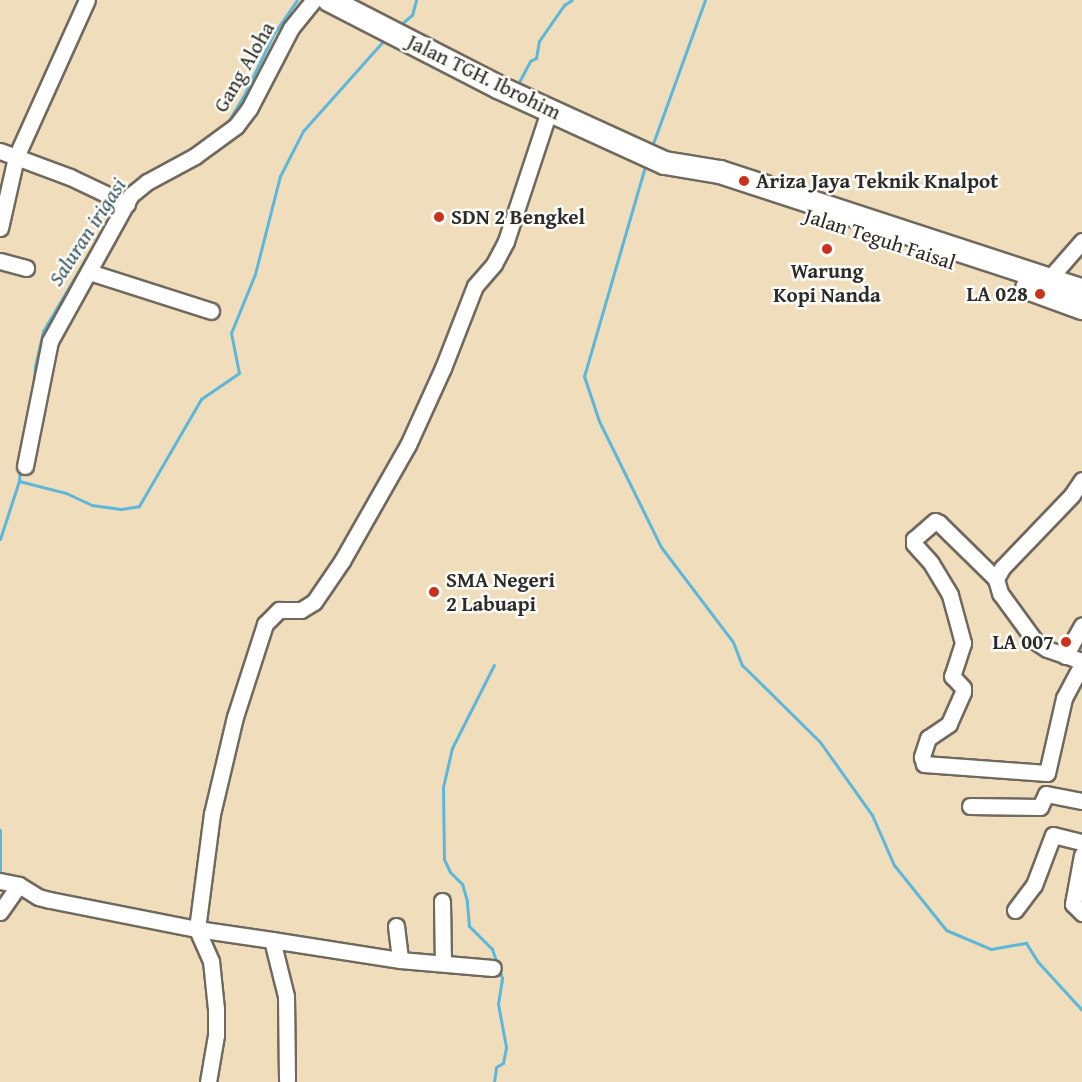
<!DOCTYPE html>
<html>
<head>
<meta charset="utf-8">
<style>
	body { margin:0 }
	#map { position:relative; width:1082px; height:1082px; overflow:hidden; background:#efddbc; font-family:"Gentium Book Plus",serif }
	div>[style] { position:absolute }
	.stream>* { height:3px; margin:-1.5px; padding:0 1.5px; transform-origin:1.5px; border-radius:1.5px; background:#5cb7da }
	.roads { filter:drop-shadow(2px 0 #70695e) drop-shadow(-2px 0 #70695e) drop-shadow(0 2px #70695e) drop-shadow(0 -2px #70695e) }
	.minor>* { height:15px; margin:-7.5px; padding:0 7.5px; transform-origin:7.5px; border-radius:7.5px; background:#fff }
	.highway>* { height:22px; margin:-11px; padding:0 11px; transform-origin:11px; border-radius:11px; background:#fff }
	.dots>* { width:16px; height:16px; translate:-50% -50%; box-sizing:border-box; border:3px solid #fdfcf7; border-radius:50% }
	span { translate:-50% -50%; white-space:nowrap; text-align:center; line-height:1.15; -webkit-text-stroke:5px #fdfcf7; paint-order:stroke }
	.street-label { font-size:21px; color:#2b2b2b }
	.poi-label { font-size:21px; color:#2b2b2b; font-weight:700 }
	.left { translate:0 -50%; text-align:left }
	.right { translate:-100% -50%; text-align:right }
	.water-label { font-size:22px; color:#3c5c68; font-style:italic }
</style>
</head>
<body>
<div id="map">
	<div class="stream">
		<i style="left:400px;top:25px;width:16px;rotate:-40deg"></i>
		<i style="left:412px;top:15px;width:16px;rotate:-75deg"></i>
		<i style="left:519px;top:82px;width:24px;rotate:-62deg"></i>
		<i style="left:530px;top:61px;width:7px;rotate:-27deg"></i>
		<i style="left:536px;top:58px;width:17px;rotate:-80deg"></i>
		<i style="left:539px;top:41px;width:44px;rotate:-55.2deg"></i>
		<i style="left:564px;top:5px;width:9px;rotate:-32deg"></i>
		<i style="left:221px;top:128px;width:11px;rotate:-45deg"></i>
		<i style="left:229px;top:120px;width:31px;rotate:-59deg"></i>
		<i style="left:245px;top:93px;width:64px;rotate:-64.2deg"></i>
		<i style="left:273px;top:35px;width:42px;rotate:-55.6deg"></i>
		<i style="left:651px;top:149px;width:158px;rotate:-70.1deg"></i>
		<i style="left:646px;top:163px;width:222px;rotate:106.2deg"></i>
		<i style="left:584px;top:376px;width:47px;rotate:71.6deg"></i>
		<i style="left:599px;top:421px;width:140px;rotate:63.8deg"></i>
		<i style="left:661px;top:547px;width:119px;rotate:52.8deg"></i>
		<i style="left:733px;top:642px;width:25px;rotate:69deg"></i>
		<i style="left:742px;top:665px;width:110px;rotate:44.6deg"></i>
		<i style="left:820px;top:742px;width:90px;rotate:54.5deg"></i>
		<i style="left:872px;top:815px;width:55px;rotate:66.3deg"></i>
		<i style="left:894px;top:865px;width:83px;rotate:51.3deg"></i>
		<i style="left:946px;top:930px;width:49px;rotate:22.9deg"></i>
		<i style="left:991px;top:949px;width:36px;rotate:-10deg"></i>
		<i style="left:1026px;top:943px;width:22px;rotate:58deg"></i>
		<i style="left:1038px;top:962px;width:65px;rotate:47.5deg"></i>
		<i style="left:33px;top:391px;width:25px;rotate:-85deg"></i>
		<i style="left:35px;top:366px;width:36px;rotate:-77deg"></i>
		<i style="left:43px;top:331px;width:145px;rotate:-59.4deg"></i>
		<i style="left:19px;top:481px;width:49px;rotate:14.3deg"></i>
		<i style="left:66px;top:493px;width:29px;rotate:25deg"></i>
		<i style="left:92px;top:505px;width:29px;rotate:8deg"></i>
		<i style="left:121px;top:509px;width:18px;rotate:-9deg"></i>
		<i style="left:139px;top:506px;width:124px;rotate:-59.9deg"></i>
		<i style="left:201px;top:399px;width:46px;rotate:-34.4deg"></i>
		<i style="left:239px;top:373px;width:41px;rotate:-101.3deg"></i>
		<i style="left:231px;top:333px;width:64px;rotate:-67.9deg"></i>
		<i style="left:255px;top:274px;width:101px;rotate:-75.7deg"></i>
		<i style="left:280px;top:176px;width:51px;rotate:-62.9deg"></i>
		<i style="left:303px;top:131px;width:125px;rotate:-48.3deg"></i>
		<i style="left:0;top:539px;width:61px;rotate:-71.9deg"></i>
		<i style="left:19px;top:481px;width:13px;rotate:-86deg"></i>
		<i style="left:0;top:830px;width:44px;rotate:90deg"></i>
		<i style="left:494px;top:1082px;width:15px;rotate:-82deg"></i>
		<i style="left:496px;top:1067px;width:8px;rotate:-30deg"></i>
		<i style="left:503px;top:1063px;width:16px;rotate:-79deg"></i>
		<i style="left:506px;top:1047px;width:44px;rotate:-100.5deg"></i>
		<i style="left:498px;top:1004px;width:26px;rotate:-81deg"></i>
		<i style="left:502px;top:978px;width:31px;rotate:-109deg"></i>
		<i style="left:492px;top:949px;width:33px;rotate:-135deg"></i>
		<i style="left:469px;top:926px;width:25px;rotate:-95deg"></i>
		<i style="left:467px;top:901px;width:18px;rotate:-106deg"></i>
		<i style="left:462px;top:884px;width:17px;rotate:-135deg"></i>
		<i style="left:450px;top:872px;width:14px;rotate:-115deg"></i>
		<i style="left:444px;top:859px;width:72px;rotate:-90.8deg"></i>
		<i style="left:443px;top:787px;width:40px;rotate:-77deg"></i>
		<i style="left:452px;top:748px;width:93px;rotate:-63.2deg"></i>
	</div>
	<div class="roads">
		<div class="minor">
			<i style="left:0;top:151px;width:75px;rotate:20.4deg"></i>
			<i style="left:70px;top:177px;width:63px;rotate:25.3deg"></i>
			<i style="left:0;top:228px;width:73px;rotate:-77.3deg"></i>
			<i style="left:16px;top:157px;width:172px;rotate:-65.7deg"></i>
			<i style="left:0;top:261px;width:27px;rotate:15deg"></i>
			<i style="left:89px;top:272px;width:128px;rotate:17.7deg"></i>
			<i style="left:1048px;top:286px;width:16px;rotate:-63deg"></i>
			<i style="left:1055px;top:272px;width:41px;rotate:-48.9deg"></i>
			<i style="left:25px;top:466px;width:127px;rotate:-78.7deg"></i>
			<i style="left:50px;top:341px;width:167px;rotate:-61deg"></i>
			<i style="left:131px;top:195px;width:21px;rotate:-39deg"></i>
			<i style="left:147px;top:182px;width:55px;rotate:-28.4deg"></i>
			<i style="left:195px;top:156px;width:51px;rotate:-36.2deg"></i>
			<i style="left:236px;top:126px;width:21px;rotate:-53deg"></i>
			<i style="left:249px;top:109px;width:91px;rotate:-62.6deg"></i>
			<i style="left:291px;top:28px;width:36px;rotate:-51deg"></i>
			<i style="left:1082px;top:480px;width:18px;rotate:124deg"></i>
			<i style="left:1072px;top:495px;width:101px;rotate:133.8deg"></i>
			<i style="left:1002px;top:568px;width:13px;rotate:119deg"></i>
			<i style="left:996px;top:579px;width:15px;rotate:74deg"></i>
			<i style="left:1000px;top:593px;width:59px;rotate:53.9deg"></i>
			<i style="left:1035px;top:641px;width:14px;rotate:34deg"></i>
			<i style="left:1047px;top:649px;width:37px;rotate:19deg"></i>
			<i style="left:996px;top:579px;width:80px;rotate:-135.5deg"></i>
			<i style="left:939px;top:523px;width:4px;rotate:-153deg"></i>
			<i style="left:935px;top:521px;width:28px;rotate:139deg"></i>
			<i style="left:914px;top:539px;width:5px;rotate:90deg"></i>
			<i style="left:914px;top:544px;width:25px;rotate:48deg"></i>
			<i style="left:931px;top:563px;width:37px;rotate:59deg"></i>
			<i style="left:950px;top:595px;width:50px;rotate:74.8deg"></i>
			<i style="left:963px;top:643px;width:35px;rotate:108deg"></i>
			<i style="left:952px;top:676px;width:16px;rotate:47deg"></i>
			<i style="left:963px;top:688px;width:4px;rotate:90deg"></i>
			<i style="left:963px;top:692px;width:35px;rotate:114deg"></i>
			<i style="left:949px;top:724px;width:25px;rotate:146deg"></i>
			<i style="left:928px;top:738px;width:20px;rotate:108deg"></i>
			<i style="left:922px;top:757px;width:7px;rotate:74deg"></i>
			<i style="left:924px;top:764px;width:123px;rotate:4.2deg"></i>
			<i style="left:1047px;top:773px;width:77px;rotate:-77.2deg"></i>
			<i style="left:1064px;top:698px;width:38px;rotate:-62deg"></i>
			<i style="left:1065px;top:656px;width:35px;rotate:-61deg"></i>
			<i style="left:970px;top:806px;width:70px;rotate:0.8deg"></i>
			<i style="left:1040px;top:807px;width:14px;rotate:-65deg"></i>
			<i style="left:1046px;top:794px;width:37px;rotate:11deg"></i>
			<i style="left:1082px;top:855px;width:50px;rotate:100.4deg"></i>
			<i style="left:1073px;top:904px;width:13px;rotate:45deg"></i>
			<i style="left:0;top:881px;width:19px;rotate:12deg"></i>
			<i style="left:19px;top:885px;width:22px;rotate:32deg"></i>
			<i style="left:38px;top:897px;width:12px;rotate:14deg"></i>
			<i style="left:50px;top:900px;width:150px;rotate:11.2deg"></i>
			<i style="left:197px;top:929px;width:76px;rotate:8.3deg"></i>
			<i style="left:272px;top:940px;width:58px;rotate:76deg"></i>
			<i style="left:286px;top:996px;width:84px;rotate:89.3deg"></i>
			<i style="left:442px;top:901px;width:62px;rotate:89.1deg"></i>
			<i style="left:1015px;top:910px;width:31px;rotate:-53deg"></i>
			<i style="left:1034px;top:885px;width:53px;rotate:-69.2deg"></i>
			<i style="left:1053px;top:835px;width:30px;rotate:14deg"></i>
			<i style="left:0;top:912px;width:33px;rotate:-55deg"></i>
			<i style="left:396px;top:926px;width:34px;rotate:83deg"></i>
			<i style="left:272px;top:940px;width:130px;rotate:8.9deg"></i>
			<i style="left:400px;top:960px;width:93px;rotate:4.9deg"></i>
			<i style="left:208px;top:1082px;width:48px;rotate:-80.3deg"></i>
			<i style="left:216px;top:1035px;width:26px;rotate:-90deg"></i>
			<i style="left:216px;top:1009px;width:48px;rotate:-95.9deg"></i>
			<i style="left:211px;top:961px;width:35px;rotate:-114deg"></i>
			<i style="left:197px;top:929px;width:116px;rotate:-82.6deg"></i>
			<i style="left:212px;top:814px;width:100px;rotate:-76.7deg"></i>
			<i style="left:235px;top:717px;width:98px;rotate:-72.1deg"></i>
			<i style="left:265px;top:624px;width:20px;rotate:-45deg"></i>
			<i style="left:279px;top:610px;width:22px"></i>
			<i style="left:301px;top:610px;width:15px;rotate:-32deg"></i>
			<i style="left:314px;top:602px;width:50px;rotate:-55.7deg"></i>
			<i style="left:342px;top:561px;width:133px;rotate:-60.4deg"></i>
			<i style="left:408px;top:445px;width:85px;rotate:-65.6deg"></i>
			<i style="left:443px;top:368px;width:88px;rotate:-68.7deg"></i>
			<i style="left:475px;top:286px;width:29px;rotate:-49deg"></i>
			<i style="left:494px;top:264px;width:26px;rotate:-62deg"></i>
			<i style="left:506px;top:241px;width:137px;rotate:-71.7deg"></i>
		</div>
		<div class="highway">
			<i style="left:329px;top:0;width:190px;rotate:27.2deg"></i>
			<i style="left:498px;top:87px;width:183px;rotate:24.5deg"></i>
			<i style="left:665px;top:163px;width:56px;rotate:9.3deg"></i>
			<i style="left:720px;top:172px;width:381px;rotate:18.1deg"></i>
			<i style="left:1027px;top:288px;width:59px;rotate:20deg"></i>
		</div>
	</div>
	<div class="dots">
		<i style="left:744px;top:181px;background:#c8321e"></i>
		<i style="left:439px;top:217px;background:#c8321e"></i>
		<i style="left:827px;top:249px;background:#c8321e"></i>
		<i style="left:1040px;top:294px;background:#c8321e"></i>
		<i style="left:434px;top:592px;background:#c8321e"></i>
		<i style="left:1066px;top:642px;background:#c8321e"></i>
	</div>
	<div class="street-label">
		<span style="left:244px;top:67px;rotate:-60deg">Gang Aloha</span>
		<span style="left:484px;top:77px;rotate:26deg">Jalan TGH. Ibrohim</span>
		<span style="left:880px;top:239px;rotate:18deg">Jalan Teguh Faisal</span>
	</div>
	<div class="poi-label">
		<span class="left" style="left:756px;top:181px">Ariza Jaya Teknik Knalpot</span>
		<span class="left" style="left:451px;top:217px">SDN 2 Bengkel</span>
		<span style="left:827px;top:283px">Warung<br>Kopi Nanda</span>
		<span class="right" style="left:1028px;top:294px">LA 028</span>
		<span class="left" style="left:446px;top:592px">SMA Negeri<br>2 Labuapi</span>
		<span class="right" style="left:1054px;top:642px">LA 007</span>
	</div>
	<div class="water-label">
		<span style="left:87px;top:232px;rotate:-57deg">Saluran irigasi</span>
	</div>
</div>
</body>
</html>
